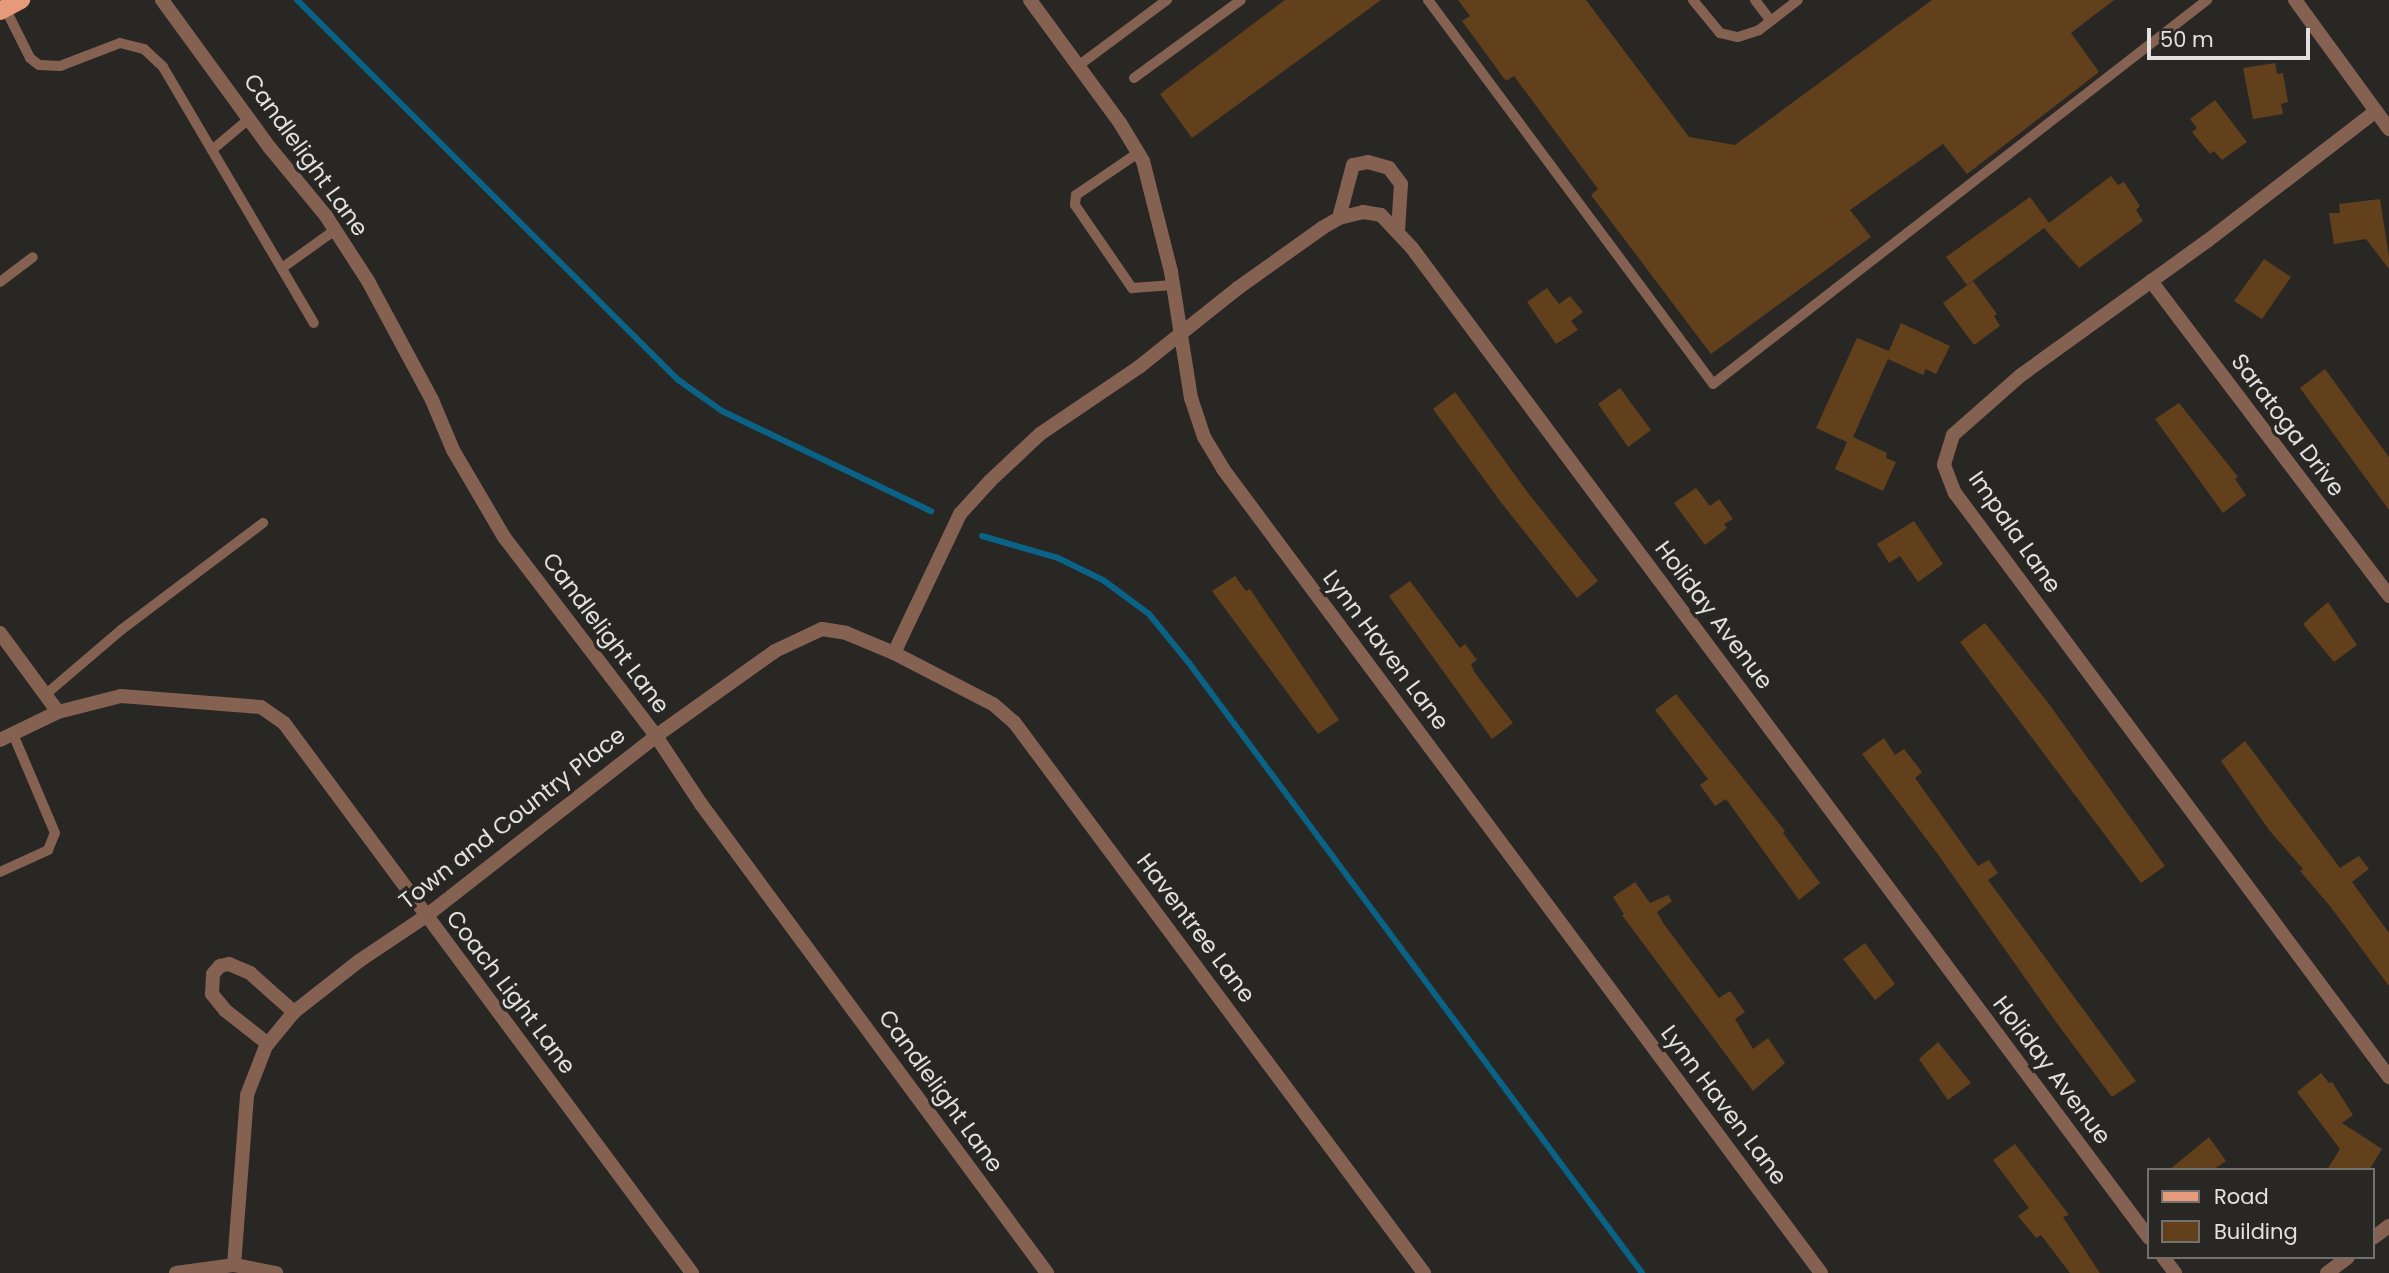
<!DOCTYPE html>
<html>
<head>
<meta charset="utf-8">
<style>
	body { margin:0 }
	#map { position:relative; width:2389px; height:1273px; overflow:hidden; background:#292724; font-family:Poppins,sans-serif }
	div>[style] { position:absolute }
	.stream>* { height:6px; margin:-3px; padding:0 3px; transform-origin:3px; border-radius:3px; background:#0a6386 }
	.building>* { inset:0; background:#62401c }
	.service>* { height:10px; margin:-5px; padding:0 5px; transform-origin:5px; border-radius:5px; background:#856152 }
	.minor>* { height:14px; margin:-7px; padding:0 7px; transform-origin:7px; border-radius:7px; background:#856152 }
	.tertiary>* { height:14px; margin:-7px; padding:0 7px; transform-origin:7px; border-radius:7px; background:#856152 }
	.primary>* { height:18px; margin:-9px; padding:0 9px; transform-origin:9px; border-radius:9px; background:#e49a7b }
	span { translate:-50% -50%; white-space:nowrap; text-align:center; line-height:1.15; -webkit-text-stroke:7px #292724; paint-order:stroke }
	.street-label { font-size:23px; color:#e2e1df }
	.legend { position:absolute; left:2147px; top:1168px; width:228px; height:91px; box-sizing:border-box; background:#292724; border:2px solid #73716f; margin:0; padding:9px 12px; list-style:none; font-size:21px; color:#e2e1df }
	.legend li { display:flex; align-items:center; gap:14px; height:35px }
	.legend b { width:35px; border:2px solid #73716f }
	.scale { position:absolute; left:2147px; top:28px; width:163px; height:32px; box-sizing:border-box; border:4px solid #e2e1df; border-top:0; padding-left:9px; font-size:21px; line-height:24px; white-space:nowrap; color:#e2e1df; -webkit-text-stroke:5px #292724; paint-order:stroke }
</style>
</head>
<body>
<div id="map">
	<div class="stream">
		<i style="left:297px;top:0;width:537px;rotate:44.92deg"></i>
		<i style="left:677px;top:379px;width:55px;rotate:35.4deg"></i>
		<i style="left:722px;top:411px;width:232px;rotate:25.6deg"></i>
		<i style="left:982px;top:536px;width:79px;rotate:16.1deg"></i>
		<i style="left:1058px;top:558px;width:50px;rotate:26.1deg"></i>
		<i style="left:1103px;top:580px;width:57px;rotate:36.5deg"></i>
		<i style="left:1149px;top:614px;width:63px;rotate:50.8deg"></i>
		<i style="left:1189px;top:663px;width:760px;rotate:53.4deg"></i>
	</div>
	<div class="building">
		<i style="clip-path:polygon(1285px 0,1381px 0,1192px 138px,1160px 94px)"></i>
		<i style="clip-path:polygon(1458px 0,1586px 0,1689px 137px,1735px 145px,1932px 0,2114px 0,2071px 33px,2099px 72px,1967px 174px,1943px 144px,1850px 210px,1871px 237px,1711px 354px,1591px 195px,1598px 189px,1514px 76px,1506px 81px,1462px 21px,1470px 16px)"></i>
		<i style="clip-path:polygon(2275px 63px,2277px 74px,2283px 73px,2288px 102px,2281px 104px,2283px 114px,2253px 119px,2243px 68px)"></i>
		<i style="clip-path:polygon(2215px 100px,2247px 142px,2222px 160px,2214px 151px,2210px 154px,2192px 132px,2197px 128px,2190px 119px)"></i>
		<i style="clip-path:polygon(2111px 176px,2118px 185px,2124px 182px,2140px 206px,2136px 210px,2143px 221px,2079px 268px,2044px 228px,1967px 285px,1946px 257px,2030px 197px,2049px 223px)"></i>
		<i style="clip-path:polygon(2380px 199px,2389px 257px,2389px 269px,2366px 239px,2334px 244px,2329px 213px,2340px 213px,2339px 204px)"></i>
		<i style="clip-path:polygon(2264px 259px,2291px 277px,2262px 319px,2234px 301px)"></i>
		<i style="clip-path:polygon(1973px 281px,1997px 314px,1994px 316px,2000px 326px,1974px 345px,1943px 303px)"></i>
		<i style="clip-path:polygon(1547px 288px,1559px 304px,1570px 296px,1583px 312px,1571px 321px,1578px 330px,1556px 344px,1527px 302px)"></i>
		<i style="clip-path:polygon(1901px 323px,1950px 346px,1936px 374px,1926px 369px,1923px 375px,1888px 359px,1853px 437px,1887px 453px,1886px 458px,1896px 462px,1883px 491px,1835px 469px,1847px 442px,1816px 428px,1857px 338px,1889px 351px)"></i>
		<i style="clip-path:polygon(2325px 369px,2389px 457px,2389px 510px,2300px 388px)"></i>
		<i style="clip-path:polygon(1620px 388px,1651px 430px,1628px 447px,1598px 404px)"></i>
		<i style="clip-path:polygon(1455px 392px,1528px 493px,1598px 581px,1577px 598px,1500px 501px,1433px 409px)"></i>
		<i style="clip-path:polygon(2179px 403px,2238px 477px,2235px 479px,2246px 495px,2223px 513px,2155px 419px)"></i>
		<i style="clip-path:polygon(1696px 488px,1710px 506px,1719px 499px,1733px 519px,1724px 524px,1727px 528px,1705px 545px,1674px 503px)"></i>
		<i style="clip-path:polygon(1914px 521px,1943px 564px,1918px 582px,1900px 556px,1889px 563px,1877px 544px)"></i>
		<i style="clip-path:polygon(1235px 576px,1246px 591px,1250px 589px,1339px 720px,1318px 734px,1212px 591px)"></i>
		<i style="clip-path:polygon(1410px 581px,1460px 648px,1465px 644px,1477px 660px,1471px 664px,1475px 673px,1513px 723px,1492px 739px,1389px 596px)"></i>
		<i style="clip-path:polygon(2328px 602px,2357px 645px,2334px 662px,2303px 624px)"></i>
		<i style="clip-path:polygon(1985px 623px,2049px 704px,2165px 866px,2141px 883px,1960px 642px)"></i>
		<i style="clip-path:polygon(1676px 694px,1785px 831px,1783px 833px,1820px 883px,1799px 900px,1726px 799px,1715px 806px,1700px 785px,1708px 779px,1655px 710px)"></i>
		<i style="clip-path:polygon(1884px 738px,1895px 755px,1904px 749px,1922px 772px,1915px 778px,1978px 866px,1989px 860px,1998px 873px,1988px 880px,2136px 1081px,2112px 1097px,2056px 1022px,1937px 853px,1862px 754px)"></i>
		<i style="clip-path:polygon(2245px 741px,2340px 868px,2359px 856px,2369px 869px,2352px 882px,2389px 933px,2389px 986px,2330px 906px,2300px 871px,2303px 869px,2269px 830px,2221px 761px)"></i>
		<i style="clip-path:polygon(1635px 882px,1650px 903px,1668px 895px,1672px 901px,1657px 912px,1663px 923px,1719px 998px,1730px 991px,1745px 1012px,1735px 1019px,1753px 1049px,1768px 1038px,1785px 1063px,1753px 1091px,1622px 915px,1624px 914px,1613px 897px)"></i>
		<i style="clip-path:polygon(1865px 943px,1895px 984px,1875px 1000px,1843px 959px)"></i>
		<i style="clip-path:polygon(1938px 1042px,1971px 1083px,1948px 1100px,1919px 1059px)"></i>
		<i style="clip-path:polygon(2321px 1073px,2329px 1083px,2332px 1082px,2353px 1115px,2342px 1123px,2382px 1149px,2369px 1170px,2327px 1170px,2340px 1149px,2297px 1092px)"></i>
		<i style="clip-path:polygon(2209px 1137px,2226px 1161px,2213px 1170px,2169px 1170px)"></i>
		<i style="clip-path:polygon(2015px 1144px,2069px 1215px,2063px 1217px,2100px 1273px,2070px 1273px,2041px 1235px,2036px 1238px,2018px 1216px,2029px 1208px,1993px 1160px)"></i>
	</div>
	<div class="service">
		<i style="left:1428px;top:0;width:478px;rotate:53.4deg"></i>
		<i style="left:1713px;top:384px;width:626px;rotate:-37.86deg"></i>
		<i style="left:1693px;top:0;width:43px;rotate:50.7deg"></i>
		<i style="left:1720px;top:33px;width:18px;rotate:13deg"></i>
		<i style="left:1738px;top:37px;width:22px;rotate:-18deg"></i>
		<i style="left:1759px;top:30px;width:49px;rotate:-37.6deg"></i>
		<i style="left:1755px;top:0;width:26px;rotate:53deg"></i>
		<i style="left:5px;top:8px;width:56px;rotate:63.4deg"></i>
		<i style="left:30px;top:58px;width:11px;rotate:38deg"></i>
		<i style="left:39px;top:65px;width:21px;rotate:3deg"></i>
		<i style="left:60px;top:66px;width:64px;rotate:-21deg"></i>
		<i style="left:120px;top:43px;width:25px;rotate:14deg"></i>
		<i style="left:144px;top:49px;width:26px;rotate:43deg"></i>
		<i style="left:163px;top:67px;width:297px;rotate:59.5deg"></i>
		<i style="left:1078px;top:66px;width:111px;rotate:-36.6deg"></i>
		<i style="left:1134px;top:78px;width:132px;rotate:-36.1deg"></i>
		<i style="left:212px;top:150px;width:50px;rotate:-40.1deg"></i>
		<i style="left:1138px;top:153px;width:75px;rotate:145.9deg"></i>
		<i style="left:1076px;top:195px;width:10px;rotate:96deg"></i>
		<i style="left:1075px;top:205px;width:101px;rotate:55.5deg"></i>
		<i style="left:1132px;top:288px;width:41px;rotate:-4.2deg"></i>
		<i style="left:282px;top:268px;width:65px;rotate:-35.6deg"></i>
		<i style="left:0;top:282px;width:41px;rotate:-37.1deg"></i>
		<i style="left:45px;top:695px;width:100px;rotate:-40.5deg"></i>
		<i style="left:121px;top:630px;width:178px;rotate:-37deg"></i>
		<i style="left:0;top:872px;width:53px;rotate:-24.6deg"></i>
		<i style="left:48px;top:850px;width:18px;rotate:-68deg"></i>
		<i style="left:55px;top:833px;width:108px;rotate:-113deg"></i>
	</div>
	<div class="minor">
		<i style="left:162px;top:0;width:183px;rotate:53.9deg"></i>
		<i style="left:270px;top:148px;width:88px;rotate:50.5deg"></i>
		<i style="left:326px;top:216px;width:77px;rotate:57.1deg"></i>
		<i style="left:368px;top:281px;width:135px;rotate:61.7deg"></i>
		<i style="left:432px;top:400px;width:54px;rotate:67.2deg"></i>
		<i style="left:453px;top:450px;width:101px;rotate:59.6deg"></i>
		<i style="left:504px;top:537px;width:250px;rotate:52.6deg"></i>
		<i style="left:656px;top:736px;width:82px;rotate:56.5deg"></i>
		<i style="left:701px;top:804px;width:583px;rotate:53.58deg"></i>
		<i style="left:2295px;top:0;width:160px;rotate:53.9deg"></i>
		<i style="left:2376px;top:111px;width:213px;rotate:142.4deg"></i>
		<i style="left:2207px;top:241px;width:229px;rotate:144.2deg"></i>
		<i style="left:2021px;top:375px;width:91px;rotate:138.6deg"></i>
		<i style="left:1953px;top:435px;width:31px;rotate:107deg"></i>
		<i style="left:1944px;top:465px;width:30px;rotate:69deg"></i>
		<i style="left:1955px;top:493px;width:728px;rotate:53.38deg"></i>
		<i style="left:1339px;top:218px;width:55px;rotate:-75.2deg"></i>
		<i style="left:1353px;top:165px;width:15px;rotate:-11deg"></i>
		<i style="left:1368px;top:162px;width:22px;rotate:16deg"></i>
		<i style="left:1389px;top:168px;width:20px;rotate:53deg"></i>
		<i style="left:1401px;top:184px;width:46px;rotate:93.7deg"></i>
		<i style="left:2151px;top:281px;width:395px;rotate:52.9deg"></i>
		<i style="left:0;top:633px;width:98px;rotate:53.7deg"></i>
		<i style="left:894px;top:653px;width:154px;rotate:-64.6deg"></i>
		<i style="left:960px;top:514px;width:45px;rotate:-47.7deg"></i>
		<i style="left:990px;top:481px;width:69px;rotate:-43.2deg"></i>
		<i style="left:1040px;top:434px;width:120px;rotate:-34.1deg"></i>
		<i style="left:1139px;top:367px;width:127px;rotate:-38.6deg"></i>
		<i style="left:1238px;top:288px;width:103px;rotate:-35.5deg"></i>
		<i style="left:1322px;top:228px;width:20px;rotate:-30deg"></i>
		<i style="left:1339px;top:218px;width:25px;rotate:-14deg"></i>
		<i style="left:1363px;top:212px;width:18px;rotate:9deg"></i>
		<i style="left:1381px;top:215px;width:45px;rotate:46.8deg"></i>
		<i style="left:1412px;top:248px;width:1234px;rotate:53.33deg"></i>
		<i style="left:0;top:740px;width:64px;rotate:-25.8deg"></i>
		<i style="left:58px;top:712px;width:65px;rotate:-14.3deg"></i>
		<i style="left:121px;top:696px;width:140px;rotate:4.5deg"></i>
		<i style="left:261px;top:707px;width:28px;rotate:35deg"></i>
		<i style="left:284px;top:723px;width:685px;rotate:53.43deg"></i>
		<i style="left:268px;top:1044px;width:55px;rotate:-141.7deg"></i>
		<i style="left:225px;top:1010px;width:21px;rotate:-129deg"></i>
		<i style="left:212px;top:994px;width:20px;rotate:-87deg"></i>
		<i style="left:213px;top:974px;width:11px;rotate:-49deg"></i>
		<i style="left:220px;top:966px;width:9px;rotate:-13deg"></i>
		<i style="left:229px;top:964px;width:23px;rotate:23deg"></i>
		<i style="left:250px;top:973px;width:59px;rotate:41.6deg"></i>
		<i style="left:2373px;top:1238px;width:20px;rotate:-37deg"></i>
		<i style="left:2163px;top:1257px;width:20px;rotate:53deg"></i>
		<i style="left:234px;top:1265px;width:170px;rotate:-85.6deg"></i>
		<i style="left:247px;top:1095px;width:53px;rotate:-68.8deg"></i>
		<i style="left:266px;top:1046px;width:44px;rotate:-50.5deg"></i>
		<i style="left:294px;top:1012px;width:83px;rotate:-38.1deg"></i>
		<i style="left:359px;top:961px;width:81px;rotate:-33.9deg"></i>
		<i style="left:426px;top:916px;width:292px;rotate:-38deg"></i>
		<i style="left:656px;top:736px;width:146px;rotate:-35.5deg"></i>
		<i style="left:775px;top:651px;width:52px;rotate:-25.1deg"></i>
		<i style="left:822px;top:629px;width:24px;rotate:9deg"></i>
		<i style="left:846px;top:633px;width:52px;rotate:22.6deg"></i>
		<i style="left:894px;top:653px;width:111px;rotate:27.3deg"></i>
		<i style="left:993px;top:704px;width:28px;rotate:41deg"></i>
		<i style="left:1014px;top:722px;width:687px;rotate:53.35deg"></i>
		<i style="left:176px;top:1273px;width:59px;rotate:-7.9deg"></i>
		<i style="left:234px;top:1265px;width:43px;rotate:10.8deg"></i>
		<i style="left:2327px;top:1273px;width:26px;rotate:-37deg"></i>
	</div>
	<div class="tertiary">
		<i style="left:1030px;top:0;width:152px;rotate:53.8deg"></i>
		<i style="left:1120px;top:123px;width:44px;rotate:58.8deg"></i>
		<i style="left:1143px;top:161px;width:114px;rotate:75.8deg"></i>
		<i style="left:1171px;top:272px;width:128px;rotate:81deg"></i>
		<i style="left:1191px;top:398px;width:41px;rotate:71.6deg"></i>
		<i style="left:1204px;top:437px;width:37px;rotate:59deg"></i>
		<i style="left:1223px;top:469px;width:1002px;rotate:53.36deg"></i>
	</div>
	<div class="primary">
		<i style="left:0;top:11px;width:24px;rotate:-28deg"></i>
	</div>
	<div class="street-label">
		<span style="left:306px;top:155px;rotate:54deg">Candlelight Lane</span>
		<span style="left:2288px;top:425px;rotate:53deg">Saratoga Drive</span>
		<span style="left:2015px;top:532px;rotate:55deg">Impala Lane</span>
		<span style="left:1714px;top:615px;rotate:53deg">Holiday Avenue</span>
		<span style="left:606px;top:633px;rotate:53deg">Candlelight Lane</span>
		<span style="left:1386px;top:650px;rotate:53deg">Lynn Haven Lane</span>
		<span style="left:512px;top:818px;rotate:-38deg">Town and Country Place</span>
		<span style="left:1196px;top:928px;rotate:53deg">Haventree Lane</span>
		<span style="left:511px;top:992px;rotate:53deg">Coach Light Lane</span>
		<span style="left:2052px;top:1070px;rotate:53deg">Holiday Avenue</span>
		<span style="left:941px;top:1091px;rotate:54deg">Candlelight Lane</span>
		<span style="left:1724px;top:1105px;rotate:53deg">Lynn Haven Lane</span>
	</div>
	<ul class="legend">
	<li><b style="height:9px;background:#e49a7b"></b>Road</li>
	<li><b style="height:19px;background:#62401c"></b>Building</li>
	</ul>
	<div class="scale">50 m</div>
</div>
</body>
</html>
